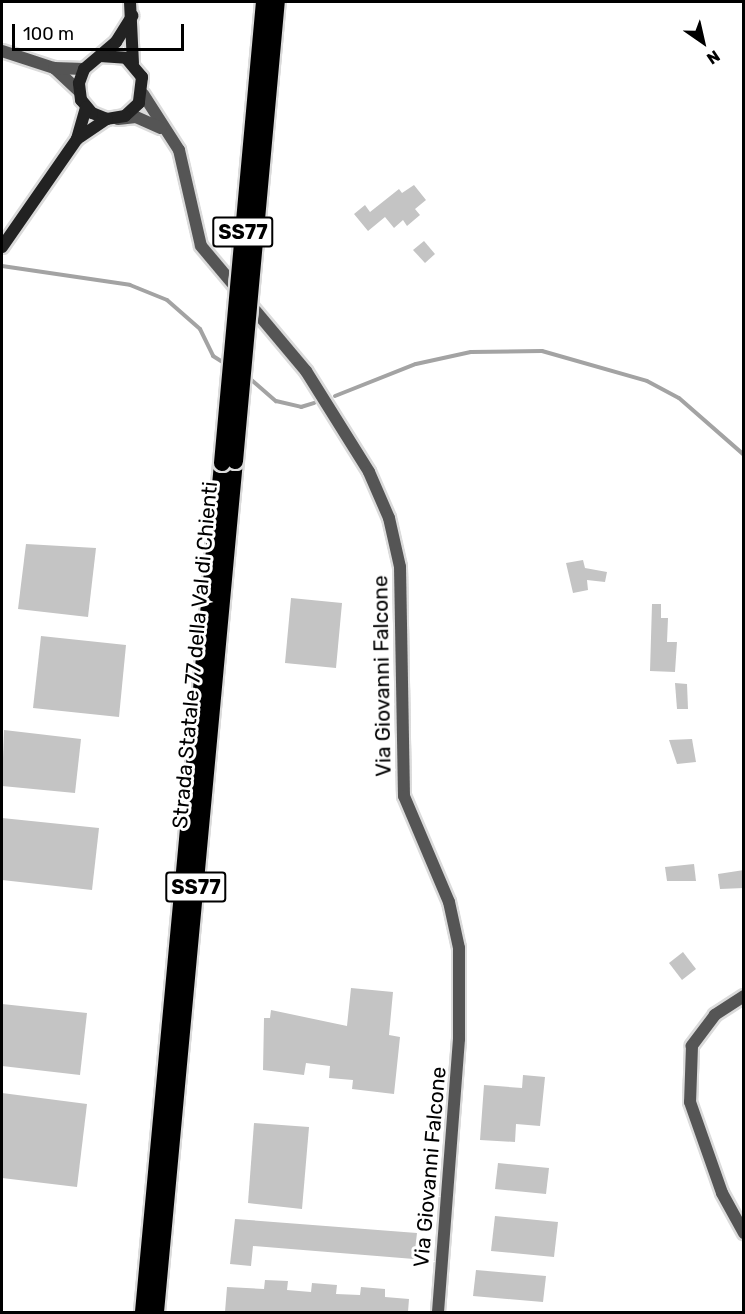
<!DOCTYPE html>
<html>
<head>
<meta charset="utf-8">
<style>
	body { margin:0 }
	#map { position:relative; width:745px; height:1314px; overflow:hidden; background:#fff; font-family:Rubik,sans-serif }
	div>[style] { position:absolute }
	.stream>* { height:4px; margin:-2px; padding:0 2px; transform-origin:2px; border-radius:2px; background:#a3a3a3 }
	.building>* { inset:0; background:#c4c4c4 }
	.roads { filter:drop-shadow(2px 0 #dbdbdb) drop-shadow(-2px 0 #dbdbdb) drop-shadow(0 2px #dbdbdb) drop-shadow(0 -2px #dbdbdb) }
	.minor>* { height:12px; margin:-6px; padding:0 6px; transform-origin:6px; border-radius:6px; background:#555 }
	.tertiary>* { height:12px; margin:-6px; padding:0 6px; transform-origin:6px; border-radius:6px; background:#555 }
	.secondary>* { height:12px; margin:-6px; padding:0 6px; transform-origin:6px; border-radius:6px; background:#222 }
	.trunk>* { height:16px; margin:-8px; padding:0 8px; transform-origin:8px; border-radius:8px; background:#000 }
	.bridges { filter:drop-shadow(2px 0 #dbdbdb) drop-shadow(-2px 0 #dbdbdb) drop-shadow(0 2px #dbdbdb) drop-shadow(0 -2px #dbdbdb) }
	.trunk-bridge>* { height:16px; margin:-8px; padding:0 8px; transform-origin:8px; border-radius:8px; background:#000 }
	span { translate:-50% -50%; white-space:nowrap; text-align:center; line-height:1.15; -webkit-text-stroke:6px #fff; paint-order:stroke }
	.shield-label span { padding:2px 4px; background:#fff; border:2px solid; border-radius:4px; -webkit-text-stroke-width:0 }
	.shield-label { font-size:20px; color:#000; font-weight:700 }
	.street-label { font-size:21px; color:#000 }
	.frame { position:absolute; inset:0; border:3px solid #000; pointer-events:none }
	.north { position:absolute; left:673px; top:12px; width:60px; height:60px; -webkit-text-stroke:4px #fff; paint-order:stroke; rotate:146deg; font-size:16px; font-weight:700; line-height:24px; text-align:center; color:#000 }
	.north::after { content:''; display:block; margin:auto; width:21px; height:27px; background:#000; clip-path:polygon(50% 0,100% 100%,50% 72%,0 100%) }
	.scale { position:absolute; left:12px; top:24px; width:172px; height:27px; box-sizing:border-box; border:3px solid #000; border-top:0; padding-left:8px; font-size:18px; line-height:21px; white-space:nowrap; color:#000; -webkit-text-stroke:4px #fff; paint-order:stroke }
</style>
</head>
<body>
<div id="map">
	<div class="stream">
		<i style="left:2px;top:266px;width:129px;rotate:8.4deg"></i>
		<i style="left:130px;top:285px;width:40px;rotate:22deg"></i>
		<i style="left:167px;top:300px;width:44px;rotate:41.3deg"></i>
		<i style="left:200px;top:329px;width:30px;rotate:64deg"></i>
		<i style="left:213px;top:356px;width:15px;rotate:32deg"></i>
		<i style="left:248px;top:377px;width:37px;rotate:41deg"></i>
		<i style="left:276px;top:401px;width:26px;rotate:13deg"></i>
		<i style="left:301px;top:407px;width:14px;rotate:-17deg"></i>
		<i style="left:335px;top:396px;width:87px;rotate:-21.6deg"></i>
		<i style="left:416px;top:364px;width:56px;rotate:-12.3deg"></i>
		<i style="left:471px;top:352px;width:71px;rotate:-0.8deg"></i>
		<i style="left:542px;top:351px;width:109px;rotate:15.9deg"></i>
		<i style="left:647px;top:381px;width:36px;rotate:28deg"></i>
		<i style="left:679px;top:398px;width:86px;rotate:41.2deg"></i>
	</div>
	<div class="building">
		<i style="clip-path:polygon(414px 185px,426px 200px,415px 209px,420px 215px,407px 226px,403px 220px,394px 228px,385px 217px,368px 231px,354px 214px,365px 205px,370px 212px,399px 189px,402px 193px)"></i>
		<i style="clip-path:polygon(424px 241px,435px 254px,425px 263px,413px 250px)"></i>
		<i style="clip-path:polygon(26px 544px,96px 548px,88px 617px,18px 609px)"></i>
		<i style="clip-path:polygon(583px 560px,585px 568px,607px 572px,605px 582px,587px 580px,588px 590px,573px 593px,566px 563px)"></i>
		<i style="clip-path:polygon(291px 598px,342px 603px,336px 668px,285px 663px)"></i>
		<i style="clip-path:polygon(652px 604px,661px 604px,661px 618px,668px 618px,667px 642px,677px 642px,675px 672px,650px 671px)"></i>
		<i style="clip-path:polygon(41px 636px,126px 645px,119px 717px,33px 708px)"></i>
		<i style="clip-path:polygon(675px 683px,687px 684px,688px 709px,677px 709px)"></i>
		<i style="clip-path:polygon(4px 730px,81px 739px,75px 793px,2px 786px)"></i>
		<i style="clip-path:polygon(692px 739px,696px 762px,677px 764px,669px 740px)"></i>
		<i style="clip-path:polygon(2px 818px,99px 828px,92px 890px,2px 880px)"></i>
		<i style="clip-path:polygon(694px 864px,696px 881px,667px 881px,665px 867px)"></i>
		<i style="clip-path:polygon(744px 870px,744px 888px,720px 889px,718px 874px)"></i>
		<i style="clip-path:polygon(683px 952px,696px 969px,682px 980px,669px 963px)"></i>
		<i style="clip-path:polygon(351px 988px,393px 992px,389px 1035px,400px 1037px,394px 1094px,352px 1089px,353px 1080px,329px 1078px,330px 1066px,306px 1063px,304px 1075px,263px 1070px,264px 1018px,270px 1018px,271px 1010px,347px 1026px)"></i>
		<i style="clip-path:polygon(2px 1004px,87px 1013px,80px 1075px,2px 1066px)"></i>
		<i style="clip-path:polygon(523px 1075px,545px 1077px,540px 1126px,516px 1124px,515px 1142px,480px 1140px,484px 1085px,522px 1088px)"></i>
		<i style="clip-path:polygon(2px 1093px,87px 1104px,77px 1187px,2px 1178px)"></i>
		<i style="clip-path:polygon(254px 1123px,309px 1127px,302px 1209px,248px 1203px)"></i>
		<i style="clip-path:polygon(498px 1163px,549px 1168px,546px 1194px,495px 1189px)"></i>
		<i style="clip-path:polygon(495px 1216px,558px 1222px,554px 1257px,491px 1251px)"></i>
		<i style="clip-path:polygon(235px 1219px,417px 1233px,414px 1259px,253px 1246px,251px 1266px,230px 1264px)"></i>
		<i style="clip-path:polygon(476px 1270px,546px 1276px,543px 1302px,473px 1296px)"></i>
		<i style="clip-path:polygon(265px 1280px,288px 1281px,287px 1290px,311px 1292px,312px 1283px,337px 1285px,336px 1294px,360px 1295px,361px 1287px,385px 1289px,385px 1297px,409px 1299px,408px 1312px,225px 1312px,227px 1287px,264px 1289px)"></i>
	</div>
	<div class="roads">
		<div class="minor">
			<i style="left:2px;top:51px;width:55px;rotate:18.1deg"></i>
			<i style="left:79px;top:91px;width:34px;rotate:-137deg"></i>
			<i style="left:54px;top:68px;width:30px;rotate:2deg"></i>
		</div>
		<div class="tertiary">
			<i style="left:143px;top:94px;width:67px;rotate:57.3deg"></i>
			<i style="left:179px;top:150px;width:98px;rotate:77.1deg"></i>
			<i style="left:201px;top:246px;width:163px;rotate:50deg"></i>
			<i style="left:306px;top:371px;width:119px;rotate:58deg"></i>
			<i style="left:369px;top:472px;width:50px;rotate:66.5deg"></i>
			<i style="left:389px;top:518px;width:50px;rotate:77.3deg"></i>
			<i style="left:400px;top:567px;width:229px;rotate:89deg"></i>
			<i style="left:404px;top:796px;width:115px;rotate:67deg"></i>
			<i style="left:449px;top:902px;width:47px;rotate:77.7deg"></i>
			<i style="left:459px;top:948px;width:91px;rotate:90deg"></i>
			<i style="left:459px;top:1039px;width:274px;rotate:94.4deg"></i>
			<i style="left:118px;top:119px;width:18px;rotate:-6deg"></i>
			<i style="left:136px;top:117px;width:27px;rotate:24deg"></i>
			<i style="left:744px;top:996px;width:35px;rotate:147deg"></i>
			<i style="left:715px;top:1015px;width:39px;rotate:127deg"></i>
			<i style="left:692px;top:1046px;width:56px;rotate:92deg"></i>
			<i style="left:690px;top:1102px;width:96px;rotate:70.6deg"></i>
			<i style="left:722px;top:1193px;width:46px;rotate:61.2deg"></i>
		</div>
		<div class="secondary">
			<i style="left:130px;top:2px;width:61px;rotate:87.2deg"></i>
			<i style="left:100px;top:56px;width:26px;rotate:4deg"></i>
			<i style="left:126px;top:58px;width:25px;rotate:50deg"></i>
			<i style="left:142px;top:77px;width:26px;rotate:97deg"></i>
			<i style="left:139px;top:103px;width:19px;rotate:137deg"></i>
			<i style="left:125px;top:116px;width:18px;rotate:171deg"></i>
			<i style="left:107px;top:119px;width:16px;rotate:-158deg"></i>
			<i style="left:92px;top:113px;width:17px;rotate:-130deg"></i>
			<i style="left:81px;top:100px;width:17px;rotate:-97deg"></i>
			<i style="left:79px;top:83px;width:15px;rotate:-70deg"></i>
			<i style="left:84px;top:69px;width:42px;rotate:-40.2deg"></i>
			<i style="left:116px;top:42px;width:31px;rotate:-58deg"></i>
			<i style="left:77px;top:139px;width:33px;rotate:-74deg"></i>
			<i style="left:2px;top:247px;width:131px;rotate:-55.2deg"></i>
			<i style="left:77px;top:139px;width:36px;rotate:-34deg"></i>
		</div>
		<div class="trunk">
			<i style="left:143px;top:1312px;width:853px;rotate:-84.68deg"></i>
			<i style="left:156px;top:1312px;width:855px;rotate:-84.7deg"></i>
		</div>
	</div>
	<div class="bridges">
		<div class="trunk-bridge">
			<i style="left:235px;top:461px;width:461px;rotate:-84.8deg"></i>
			<i style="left:222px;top:463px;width:463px;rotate:-84.8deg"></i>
		</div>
	</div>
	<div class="shield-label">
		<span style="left:243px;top:232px">SS77</span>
		<span style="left:196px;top:887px">SS77</span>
	</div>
	<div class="street-label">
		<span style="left:195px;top:655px;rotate:-85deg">Strada Statale 77 della Val di Chienti</span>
		<span style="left:382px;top:676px;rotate:-91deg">Via Giovanni Falcone</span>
		<span style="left:430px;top:1167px;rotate:-85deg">Via Giovanni Falcone</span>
	</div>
	<div class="frame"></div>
	<div class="north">N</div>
	<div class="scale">100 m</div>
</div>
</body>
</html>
